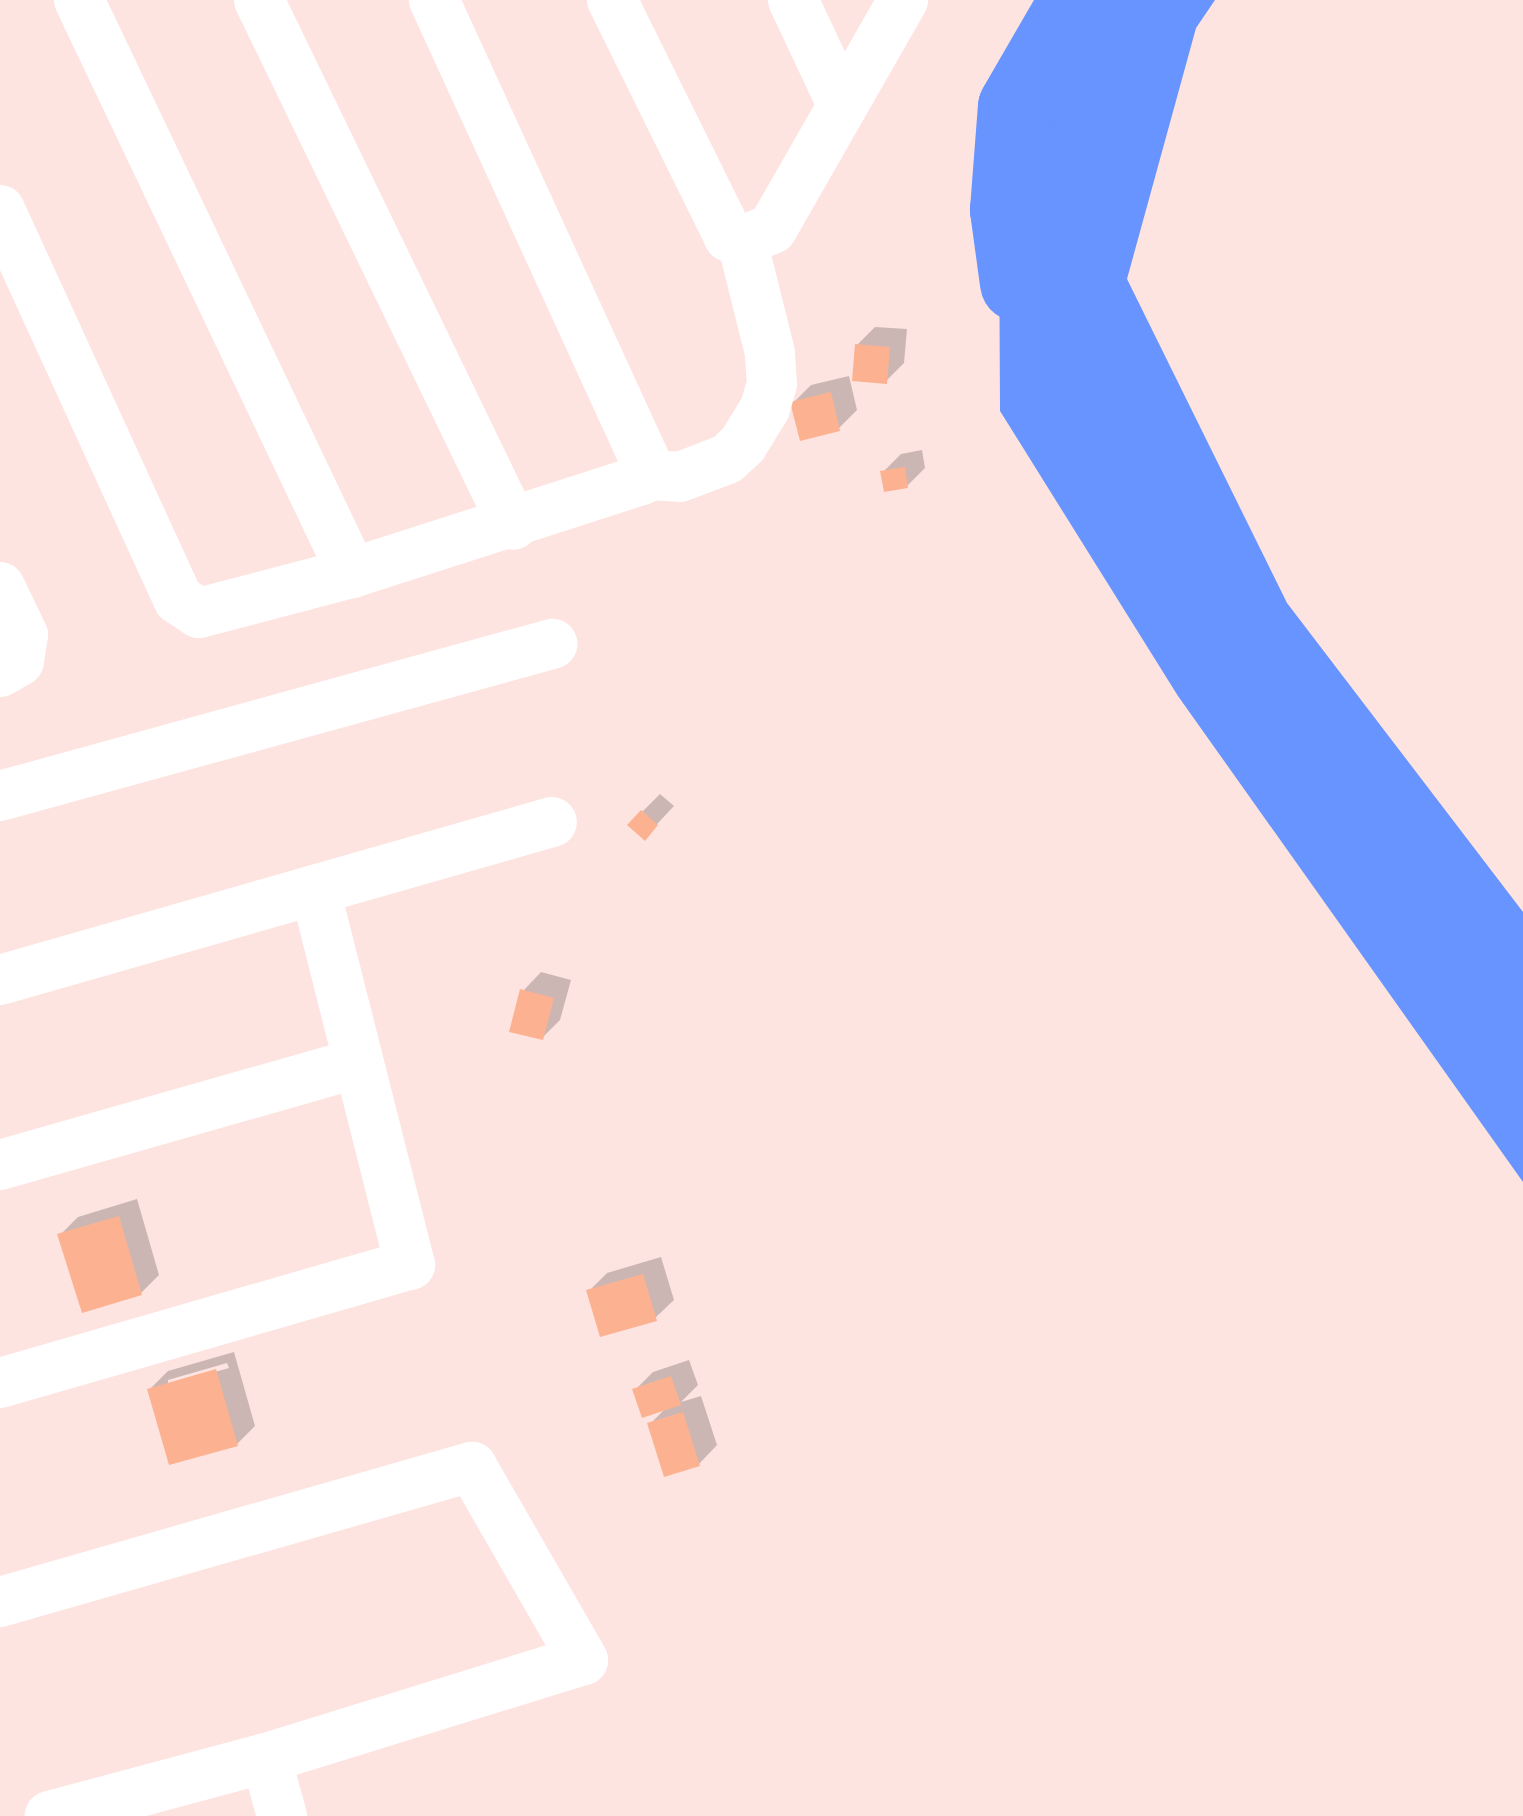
<!DOCTYPE html>
<html>
<head>
<meta charset="utf-8">
<style>
	body { margin:0 }
	#map { position:relative; width:1523px; height:1816px; overflow:hidden; background:#fee4e1; font-family:"Open Sans",sans-serif }
	div>[style] { position:absolute }
	.water>* { inset:0; background:#6794fe }
	.shadow>* { inset:0; background:#0003 }
	.river>* { height:78px; margin:-39px; padding:0 39px; transform-origin:39px; border-radius:39px; background:#6794fe }
	.building>* { inset:0; background:#fcb290 }
	.street>* { height:50px; margin:-25px; padding:0 25px; transform-origin:25px; border-radius:25px; background:#fff }
	span { translate:-50% -50%; white-space:nowrap; text-align:center; line-height:1.15; -webkit-text-stroke:10px #fff; paint-order:stroke }
</style>
</head>
<body>
<div id="map">
	<div class="water">
		<i style="clip-path:polygon(1101px 0,1215px 0,1196px 28px,1127px 279px,1287px 603px,1523px 912px,1523px 1182px,1178px 696px,1000px 411px,999px 207px)"></i>
	</div>
	<div class="shadow">
		<i style="clip-path:polygon(875px 327px,907px 329px,904px 363px,886px 381px,857px 345px)"></i>
		<i style="clip-path:polygon(849px 376px,857px 410px,838px 429px,793px 403px,811px 385px)"></i>
		<i style="clip-path:polygon(922px 450px,925px 468px,907px 486px,883px 472px,901px 454px)"></i>
		<i style="clip-path:polygon(660px 794px,674px 806px,645px 837px,642px 812px)"></i>
		<i style="clip-path:polygon(541px 972px,571px 980px,560px 1020px,542px 1038px,523px 991px)"></i>
		<i style="clip-path:polygon(137px 1199px,159px 1275px,141px 1293px,60px 1235px,78px 1217px)"></i>
		<i style="clip-path:polygon(661px 1257px,674px 1300px,655px 1318px,589px 1291px,607px 1273px)"></i>
		<i style="clip-path:polygon(evenodd,234px 1352px,255px 1426px,237px 1444px,150px 1389px,168px 1371px,234px 1352px,227px 1363px,229px 1368px,168px 1385px,168px 1380px,227px 1363px)"></i>
		<i style="clip-path:polygon(689px 1360px,698px 1385px,681px 1402px,701px 1396px,717px 1445px,699px 1464px,650px 1424px,667px 1407px,635px 1390px,653px 1372px)"></i>
	</div>
	<div class="river">
		<i style="left:1019px;top:283px;width:74px;rotate:-97.8deg"></i>
		<i style="left:1009px;top:210px;width:103px;rotate:-85.6deg"></i>
		<i style="left:1017px;top:107px;width:124px;rotate:-59.9deg"></i>
	</div>
	<div class="building">
		<i style="clip-path:polygon(855px 344px,890px 347px,887px 384px,852px 381px)"></i>
		<i style="clip-path:polygon(831px 392px,840px 431px,800px 441px,790px 402px)"></i>
		<i style="clip-path:polygon(905px 467px,908px 488px,884px 492px,880px 471px)"></i>
		<i style="clip-path:polygon(641px 810px,658px 825px,645px 841px,627px 825px)"></i>
		<i style="clip-path:polygon(520px 989px,554px 998px,543px 1040px,509px 1032px)"></i>
		<i style="clip-path:polygon(119px 1216px,142px 1295px,82px 1313px,57px 1234px)"></i>
		<i style="clip-path:polygon(643px 1274px,657px 1321px,600px 1337px,586px 1290px)"></i>
		<i style="clip-path:polygon(216px 1369px,238px 1446px,169px 1465px,147px 1389px)"></i>
		<i style="clip-path:polygon(671px 1376px,681px 1405px,642px 1418px,632px 1389px)"></i>
		<i style="clip-path:polygon(683px 1412px,700px 1466px,664px 1477px,647px 1423px)"></i>
	</div>
	<div class="street">
		<i style="left:79px;top:0;width:635px;rotate:64.53deg"></i>
		<i style="left:259px;top:0;width:583px;rotate:64.18deg"></i>
		<i style="left:612px;top:0;width:264px;rotate:63.7deg"></i>
		<i style="left:729px;top:237px;width:14px;rotate:17deg"></i>
		<i style="left:742px;top:241px;width:32px;rotate:-22deg"></i>
		<i style="left:772px;top:229px;width:264px;rotate:-60.2deg"></i>
		<i style="left:793px;top:0;width:113px;rotate:64.8deg"></i>
		<i style="left:0;top:210px;width:428px;rotate:65.4deg"></i>
		<i style="left:178px;top:599px;width:25px;rotate:34deg"></i>
		<i style="left:199px;top:613px;width:158px;rotate:-14.7deg"></i>
		<i style="left:352px;top:573px;width:304px;rotate:-17.8deg"></i>
		<i style="left:641px;top:480px;width:15px;rotate:-62deg"></i>
		<i style="left:648px;top:467px;width:514px;rotate:-114.62deg"></i>
		<i style="left:647px;top:475px;width:33px;rotate:3deg"></i>
		<i style="left:680px;top:477px;width:50px;rotate:-21deg"></i>
		<i style="left:727px;top:459px;width:22px;rotate:-43deg"></i>
		<i style="left:743px;top:444px;width:42px;rotate:-58.6deg"></i>
		<i style="left:765px;top:408px;width:25px;rotate:-74deg"></i>
		<i style="left:772px;top:384px;width:31px;rotate:-94deg"></i>
		<i style="left:770px;top:353px;width:115px;rotate:-104deg"></i>
		<i style="left:0;top:587px;width:53px;rotate:64.4deg"></i>
		<i style="left:23px;top:635px;width:26px;rotate:99deg"></i>
		<i style="left:19px;top:661px;width:22px;rotate:150deg"></i>
		<i style="left:0;top:796px;width:573px;rotate:-15.4deg"></i>
		<i style="left:0;top:980px;width:574px;rotate:-15.97deg"></i>
		<i style="left:0;top:1165px;width:373px;rotate:-15.9deg"></i>
		<i style="left:0;top:1383px;width:427px;rotate:-16.1deg"></i>
		<i style="left:410px;top:1265px;width:387px;rotate:-104.2deg"></i>
		<i style="left:0;top:1602px;width:491px;rotate:-16deg"></i>
		<i style="left:472px;top:1467px;width:223px;rotate:60.1deg"></i>
		<i style="left:583px;top:1660px;width:332px;rotate:162.8deg"></i>
		<i style="left:266px;top:1758px;width:224px;rotate:165deg"></i>
		<i style="left:266px;top:1758px;width:60px;rotate:74.6deg"></i>
	</div>
</div>
</body>
</html>
